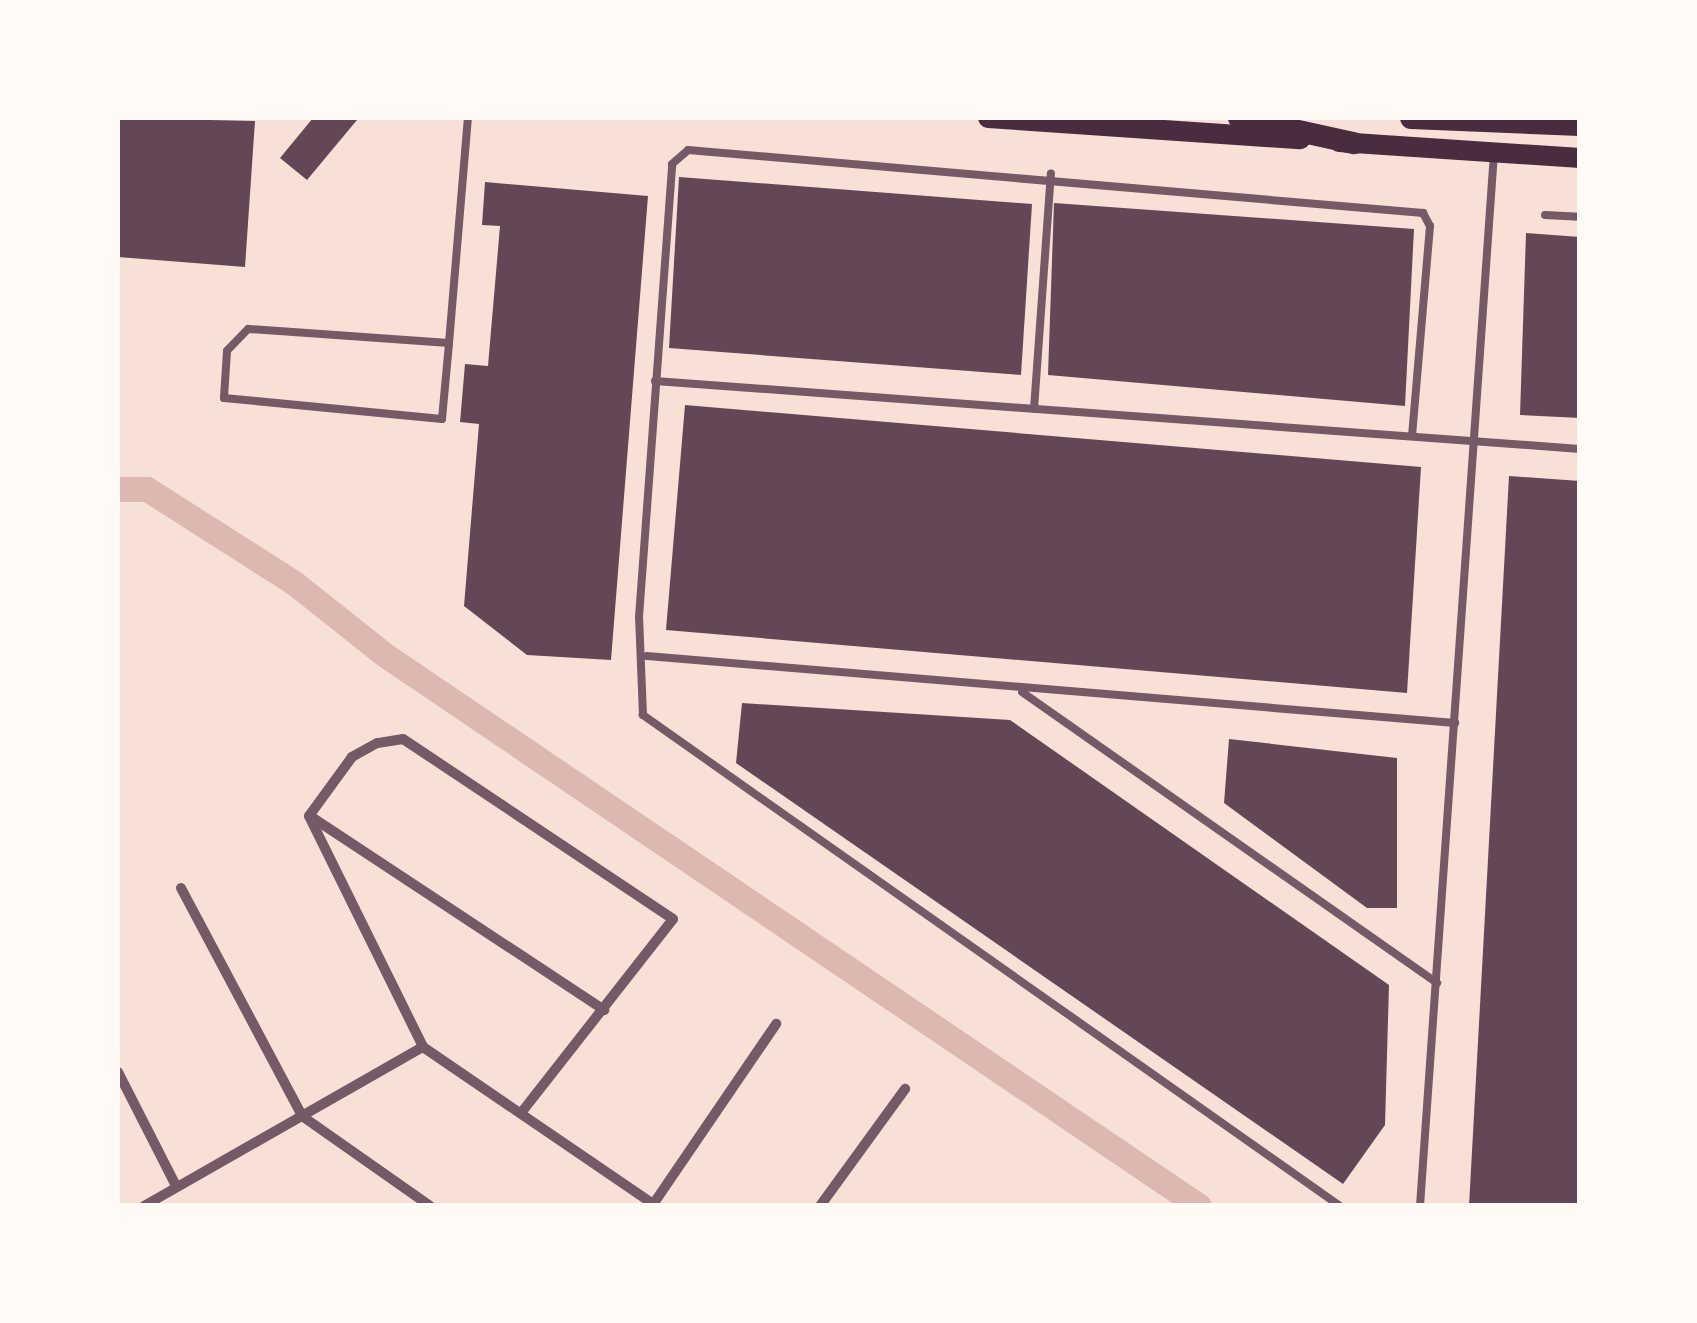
<!DOCTYPE html>
<html>
<head>
<meta charset="utf-8">
<style>
	body { margin:0 }
	#map { position:relative; width:1697px; height:1323px; overflow:hidden; background:#f7e1d7; font-family:Montserrat,sans-serif }
	div>[style] { position:absolute }
	.canal>* { height:25px; margin:-12.5px; padding:0 12.5px; transform-origin:12.5px; border-radius:12.5px; background:#dcb8b0 }
	.building>* { inset:0; background:#644757 }
	.service>* { height:8px; margin:-4px; padding:0 4px; transform-origin:4px; border-radius:4px; background:#755966 }
	.minor>* { height:10px; margin:-5px; padding:0 5px; transform-origin:5px; border-radius:5px; background:#755966 }
	.secondary>* { height:20px; margin:-10px; padding:0 10px; transform-origin:10px; border-radius:10px; background:#4a2c40 }
	.primary>* { height:22px; margin:-11px; padding:0 11px; transform-origin:11px; border-radius:11px; background:#4a2c40 }
	span { translate:-50% -50%; white-space:nowrap; text-align:center; line-height:1.15; -webkit-text-stroke:10px #fffaf5; paint-order:stroke }
	.frame { position:absolute; inset:0; border:120px solid #fffaf5; pointer-events:none }
</style>
</head>
<body>
<div id="map">
	<div class="canal">
		<i style="left:118px;top:489px;width:29px"></i>
		<i style="left:147px;top:489px;width:173px;rotate:32.5deg"></i>
		<i style="left:293px;top:582px;width:117px;rotate:38.4deg"></i>
		<i style="left:385px;top:655px;width:983px;rotate:34.09deg"></i>
	</div>
	<div class="building">
		<i style="clip-path:polygon(120px 118px,255px 121px,245px 267px,118px 257px)"></i>
		<i style="clip-path:polygon(313px 118px,357px 120px,307px 180px,280px 158px)"></i>
		<i style="clip-path:polygon(679px 177px,1032px 204px,1021px 375px,669px 348px)"></i>
		<i style="clip-path:polygon(485px 182px,648px 196px,611px 660px,527px 655px,464px 606px,479px 424px,460px 422px,465px 364px,488px 366px,500px 226px,482px 225px)"></i>
		<i style="clip-path:polygon(1054px 203px,1414px 229px,1405px 406px,1048px 375px)"></i>
		<i style="clip-path:polygon(1526px 233px,1580px 237px,1580px 418px,1520px 415px)"></i>
		<i style="clip-path:polygon(685px 405px,1421px 467px,1407px 693px,666px 630px)"></i>
		<i style="clip-path:polygon(1509px 476px,1580px 481px,1580px 1206px,1469px 1206px)"></i>
		<i style="clip-path:polygon(742px 703px,1010px 720px,1389px 985px,1385px 1125px,1343px 1184px,736px 763px)"></i>
		<i style="clip-path:polygon(1229px 739px,1397px 758px,1397px 908px,1367px 908px,1224px 803px)"></i>
	</div>
	<div class="service">
		<i style="left:1545px;top:215px;width:35px;rotate:3deg"></i>
		<i style="left:449px;top:343px;width:201px;rotate:-176deg"></i>
		<i style="left:248px;top:329px;width:30px;rotate:134deg"></i>
		<i style="left:227px;top:351px;width:47px;rotate:93.7deg"></i>
		<i style="left:224px;top:398px;width:219px;rotate:5.5deg"></i>
		<i style="left:442px;top:419px;width:76px;rotate:-84.7deg"></i>
		<i style="left:449px;top:343px;width:226px;rotate:-85.2deg"></i>
		<i style="left:655px;top:381px;width:927px;rotate:4.2deg"></i>
		<i style="left:1034px;top:409px;width:236px;rotate:-85.9deg"></i>
		<i style="left:647px;top:656px;width:811px;rotate:4.74deg"></i>
		<i style="left:1022px;top:692px;width:507px;rotate:35.04deg"></i>
		<i style="left:1340px;top:1206px;width:853px;rotate:-144.84deg"></i>
		<i style="left:643px;top:715px;width:98px;rotate:-92.3deg"></i>
		<i style="left:639px;top:617px;width:454px;rotate:-85.8deg"></i>
		<i style="left:672px;top:164px;width:21px;rotate:-41deg"></i>
		<i style="left:688px;top:150px;width:738px;rotate:4.9deg"></i>
		<i style="left:1423px;top:213px;width:15px;rotate:62deg"></i>
		<i style="left:1430px;top:226px;width:211px;rotate:94.9deg"></i>
		<i style="left:1420px;top:1206px;width:1056px;rotate:-85.98deg"></i>
	</div>
	<div class="minor">
		<i style="left:313px;top:818px;width:349px;rotate:33.4deg"></i>
		<i style="left:181px;top:888px;width:258px;rotate:62deg"></i>
		<i style="left:302px;top:1116px;width:156px;rotate:35.1deg"></i>
		<i style="left:118px;top:1072px;width:128px;rotate:63deg"></i>
		<i style="left:521px;top:1113px;width:246px;rotate:-51.9deg"></i>
		<i style="left:673px;top:919px;width:324px;rotate:-146.3deg"></i>
		<i style="left:403px;top:739px;width:26px;rotate:171deg"></i>
		<i style="left:377px;top:743px;width:29px;rotate:151deg"></i>
		<i style="left:352px;top:757px;width:73px;rotate:126.1deg"></i>
		<i style="left:309px;top:816px;width:258px;rotate:63.7deg"></i>
		<i style="left:423px;top:1047px;width:282px;rotate:34.3deg"></i>
		<i style="left:654px;top:1203px;width:217px;rotate:-55.7deg"></i>
		<i style="left:144px;top:1206px;width:321px;rotate:-29.7deg"></i>
		<i style="left:820px;top:1206px;width:145px;rotate:-54deg"></i>
	</div>
	<div class="secondary">
		<i style="left:988px;top:118px;width:313px;rotate:3.9deg"></i>
		<i style="left:1339px;top:142px;width:242px;rotate:3.8deg"></i>
	</div>
	<div class="primary">
		<i style="left:1043px;top:118px;width:21px"></i>
		<i style="left:1239px;top:118px;width:118px;rotate:12.3deg"></i>
		<i style="left:1411px;top:118px;width:169px;rotate:2.4deg"></i>
	</div>
	<div class="frame"></div>
</div>
</body>
</html>
